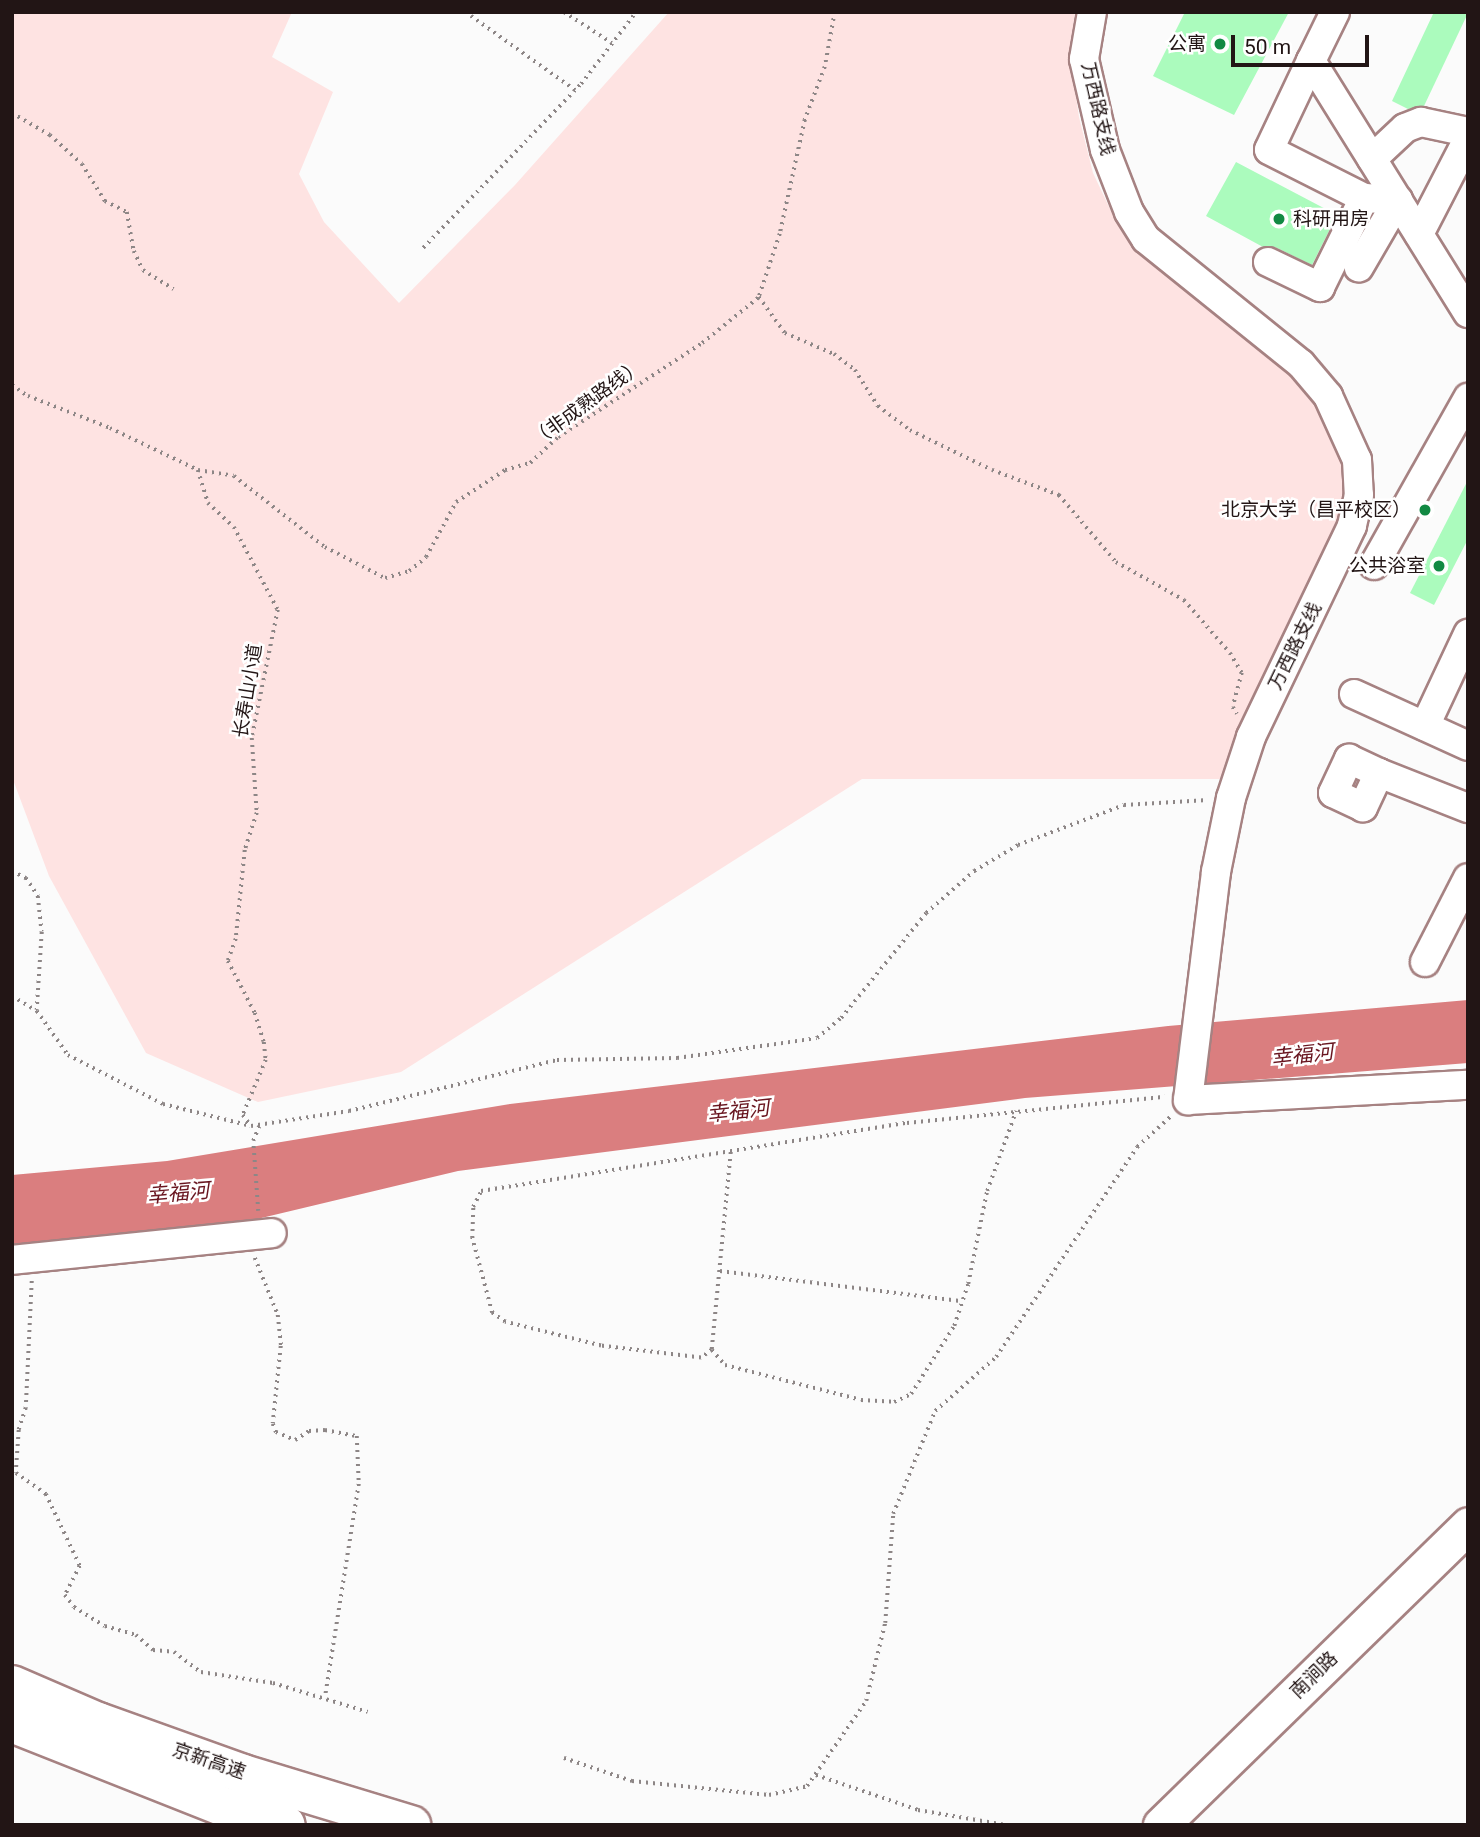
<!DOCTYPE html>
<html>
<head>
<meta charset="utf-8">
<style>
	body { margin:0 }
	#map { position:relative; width:1480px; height:1837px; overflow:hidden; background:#fbfbfb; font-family:Roboto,"Noto Sans SC",sans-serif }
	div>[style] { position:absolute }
	.green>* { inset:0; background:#fee3e2 }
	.water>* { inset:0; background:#da7e7f }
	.building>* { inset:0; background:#abfbbd }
	.path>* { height:3.5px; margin-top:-1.75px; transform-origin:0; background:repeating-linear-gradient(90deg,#8d8686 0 2px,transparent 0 7px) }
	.roads { filter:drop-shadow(2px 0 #a68282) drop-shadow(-2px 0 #a68282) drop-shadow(0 2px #a68282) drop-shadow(0 -2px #a68282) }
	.minor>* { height:28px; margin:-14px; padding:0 14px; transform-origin:14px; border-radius:14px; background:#fff }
	.major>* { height:35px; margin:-17.5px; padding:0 17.5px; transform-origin:17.5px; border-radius:17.5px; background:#fff }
	.highway>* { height:38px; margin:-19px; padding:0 19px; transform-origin:19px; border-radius:19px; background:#fff }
	.dots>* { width:19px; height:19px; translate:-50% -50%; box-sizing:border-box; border:4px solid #fff; border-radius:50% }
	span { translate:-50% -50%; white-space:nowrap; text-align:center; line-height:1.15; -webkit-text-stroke:5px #fff; paint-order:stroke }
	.poi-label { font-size:19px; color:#221515 }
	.right { translate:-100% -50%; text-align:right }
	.left { translate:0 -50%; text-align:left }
	.street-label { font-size:19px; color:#221515 }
	.water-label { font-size:21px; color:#691620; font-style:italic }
	.frame { position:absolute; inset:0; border:14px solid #221515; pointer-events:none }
	.scale { position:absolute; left:1231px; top:35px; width:138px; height:32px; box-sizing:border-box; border:4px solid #221515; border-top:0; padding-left:9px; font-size:21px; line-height:24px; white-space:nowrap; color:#221515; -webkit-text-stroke:5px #fff; paint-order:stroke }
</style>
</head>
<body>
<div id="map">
	<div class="green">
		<i style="clip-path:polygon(12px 12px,292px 12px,272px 57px,333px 92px,299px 174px,324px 222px,399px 303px,515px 185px,669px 12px,1075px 12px,1070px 55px,1079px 117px,1093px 173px,1111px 211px,1134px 245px,1296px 378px,1328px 416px,1346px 471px,1344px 506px,1324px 559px,1220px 779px,862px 779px,401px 1072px,258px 1102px,146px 1053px,49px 876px,12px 777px)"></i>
	</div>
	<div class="water">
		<i style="clip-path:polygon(1468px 1000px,1468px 1063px,1025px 1098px,458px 1171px,211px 1230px,12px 1249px,12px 1175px,167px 1161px,510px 1104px,1168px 1026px)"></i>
	</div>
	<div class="building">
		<i style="clip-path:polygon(1185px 12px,1289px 12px,1234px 115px,1153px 76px)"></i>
		<i style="clip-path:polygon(1434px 12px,1468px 13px,1424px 106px,1408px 109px,1392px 101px)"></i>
		<i style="clip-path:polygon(1236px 162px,1337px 215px,1312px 265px,1275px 247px,1263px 247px,1206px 216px)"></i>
		<i style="clip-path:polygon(1468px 480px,1468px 539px,1434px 605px,1410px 593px)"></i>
	</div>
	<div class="path">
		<i style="left:564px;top:12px;width:57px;rotate:32.9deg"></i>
		<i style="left:835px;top:12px;width:56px;rotate:100.3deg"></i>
		<i style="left:825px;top:67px;width:57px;rotate:110.7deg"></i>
		<i style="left:805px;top:120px;width:117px;rotate:102.4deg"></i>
		<i style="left:780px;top:234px;width:66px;rotate:108.4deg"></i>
		<i style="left:759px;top:297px;width:44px;rotate:54.2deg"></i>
		<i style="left:785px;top:333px;width:53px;rotate:23.2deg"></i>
		<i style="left:834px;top:354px;width:26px;rotate:37deg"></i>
		<i style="left:855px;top:370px;width:43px;rotate:57.4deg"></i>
		<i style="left:878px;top:406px;width:40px;rotate:37deg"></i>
		<i style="left:910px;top:430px;width:91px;rotate:26deg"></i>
		<i style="left:992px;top:470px;width:72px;rotate:20.5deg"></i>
		<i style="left:1059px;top:495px;width:88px;rotate:49.6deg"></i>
		<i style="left:1116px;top:562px;width:78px;rotate:29.2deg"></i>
		<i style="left:1184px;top:600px;width:70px;rotate:49deg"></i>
		<i style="left:1230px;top:653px;width:23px;rotate:59deg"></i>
		<i style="left:1242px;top:673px;width:35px;rotate:105deg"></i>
		<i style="left:1233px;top:707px;width:8px;rotate:60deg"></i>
		<i style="left:471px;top:16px;width:128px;rotate:35.4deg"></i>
		<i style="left:12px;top:113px;width:44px;rotate:30.1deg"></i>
		<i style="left:50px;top:135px;width:43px;rotate:42.2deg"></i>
		<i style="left:82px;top:164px;width:44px;rotate:58.1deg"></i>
		<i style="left:105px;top:201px;width:25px;rotate:27deg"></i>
		<i style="left:127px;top:212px;width:40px;rotate:80deg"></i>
		<i style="left:134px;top:251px;width:21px;rotate:65deg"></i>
		<i style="left:143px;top:270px;width:36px;rotate:32deg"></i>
		<i style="left:423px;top:248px;width:228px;rotate:-46.1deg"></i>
		<i style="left:581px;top:84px;width:91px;rotate:-52.6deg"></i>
		<i style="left:12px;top:385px;width:19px;rotate:35deg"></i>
		<i style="left:28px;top:396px;width:88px;rotate:21.3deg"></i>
		<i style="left:110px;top:428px;width:98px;rotate:25.5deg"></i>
		<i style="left:198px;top:470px;width:34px;rotate:73deg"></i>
		<i style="left:208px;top:503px;width:35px;rotate:43deg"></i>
		<i style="left:234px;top:527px;width:94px;rotate:62.1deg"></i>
		<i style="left:278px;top:610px;width:131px;rotate:101.5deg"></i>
		<i style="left:252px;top:738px;width:75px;rotate:86.2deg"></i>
		<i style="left:257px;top:813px;width:39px;rotate:108deg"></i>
		<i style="left:245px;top:850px;width:89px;rotate:95.8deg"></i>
		<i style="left:236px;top:939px;width:23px;rotate:110deg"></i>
		<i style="left:228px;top:961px;width:59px;rotate:62.6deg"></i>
		<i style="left:255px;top:1013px;width:30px;rotate:73deg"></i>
		<i style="left:264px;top:1042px;width:18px;rotate:84deg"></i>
		<i style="left:266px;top:1060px;width:60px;rotate:112.7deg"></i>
		<i style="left:243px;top:1115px;width:14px;rotate:54deg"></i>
		<i style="left:198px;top:470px;width:36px;rotate:9deg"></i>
		<i style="left:234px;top:476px;width:115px;rotate:38deg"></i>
		<i style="left:325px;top:547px;width:68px;rotate:27.3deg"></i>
		<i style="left:385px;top:578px;width:25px;rotate:-16deg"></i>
		<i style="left:409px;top:571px;width:22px;rotate:-39deg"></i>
		<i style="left:426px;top:557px;width:63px;rotate:-61.4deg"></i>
		<i style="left:456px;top:502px;width:59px;rotate:-33.1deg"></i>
		<i style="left:505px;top:470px;width:26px;rotate:-16deg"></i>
		<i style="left:530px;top:463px;width:38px;rotate:-43deg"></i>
		<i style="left:558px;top:437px;width:172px;rotate:-33.1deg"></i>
		<i style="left:702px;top:343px;width:73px;rotate:-38.9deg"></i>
		<i style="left:12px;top:871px;width:16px;rotate:27deg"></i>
		<i style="left:26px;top:878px;width:22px;rotate:56deg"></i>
		<i style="left:38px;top:896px;width:36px;rotate:84deg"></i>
		<i style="left:42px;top:932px;width:78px;rotate:93.7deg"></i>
		<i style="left:12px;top:996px;width:29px;rotate:31deg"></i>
		<i style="left:37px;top:1011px;width:54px;rotate:54.8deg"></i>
		<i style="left:68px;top:1055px;width:107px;rotate:27.3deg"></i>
		<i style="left:163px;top:1104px;width:91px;rotate:14deg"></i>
		<i style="left:251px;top:1126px;width:99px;rotate:-8.7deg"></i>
		<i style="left:349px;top:1111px;width:214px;rotate:-13.8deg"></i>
		<i style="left:557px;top:1060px;width:120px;rotate:-1deg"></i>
		<i style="left:677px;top:1058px;width:141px;rotate:-8.1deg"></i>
		<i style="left:817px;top:1038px;width:31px;rotate:-40deg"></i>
		<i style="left:841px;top:1018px;width:135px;rotate:-51deg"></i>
		<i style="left:926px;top:913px;width:64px;rotate:-41.2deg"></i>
		<i style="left:974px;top:871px;width:51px;rotate:-30.6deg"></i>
		<i style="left:1018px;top:845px;width:113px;rotate:-20.7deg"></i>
		<i style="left:1124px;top:805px;width:84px;rotate:-3.4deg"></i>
		<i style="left:731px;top:1152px;width:199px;rotate:95.5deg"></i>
		<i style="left:712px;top:1350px;width:14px;rotate:144deg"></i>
		<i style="left:701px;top:1358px;width:101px;rotate:-173.2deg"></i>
		<i style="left:601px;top:1346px;width:99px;rotate:-166deg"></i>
		<i style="left:505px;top:1322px;width:16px;rotate:-145deg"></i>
		<i style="left:492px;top:1313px;width:78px;rotate:-104.9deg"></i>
		<i style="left:472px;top:1238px;width:31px;rotate:-88deg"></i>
		<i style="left:473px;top:1207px;width:18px;rotate:-63deg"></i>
		<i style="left:481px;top:1191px;width:431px;rotate:-9.1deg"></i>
		<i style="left:907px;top:1123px;width:259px;rotate:-5.8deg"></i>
		<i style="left:258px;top:1211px;width:70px;rotate:-94.1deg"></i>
		<i style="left:253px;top:1141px;width:16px;rotate:-68deg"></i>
		<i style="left:255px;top:1258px;width:61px;rotate:68deg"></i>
		<i style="left:278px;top:1315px;width:31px;rotate:84deg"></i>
		<i style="left:281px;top:1346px;width:78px;rotate:95.9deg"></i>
		<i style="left:273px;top:1424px;width:9px;rotate:69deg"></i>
		<i style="left:276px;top:1432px;width:21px;rotate:23deg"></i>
		<i style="left:295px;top:1440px;width:17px;rotate:-33deg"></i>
		<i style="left:309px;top:1431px;width:16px;rotate:-4deg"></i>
		<i style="left:325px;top:1430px;width:33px;rotate:11deg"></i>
		<i style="left:357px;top:1436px;width:48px;rotate:87.6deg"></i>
		<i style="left:359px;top:1484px;width:217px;rotate:99deg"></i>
		<i style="left:720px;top:1271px;width:244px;rotate:7.1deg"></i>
		<i style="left:32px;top:1281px;width:127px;rotate:92.7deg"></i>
		<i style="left:26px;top:1408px;width:23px;rotate:108deg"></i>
		<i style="left:19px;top:1430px;width:43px;rotate:94deg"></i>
		<i style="left:16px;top:1473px;width:37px;rotate:35deg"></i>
		<i style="left:46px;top:1494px;width:80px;rotate:64.7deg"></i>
		<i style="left:80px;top:1566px;width:33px;rotate:117deg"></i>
		<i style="left:65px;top:1595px;width:15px;rotate:53deg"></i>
		<i style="left:74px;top:1607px;width:36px;rotate:32deg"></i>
		<i style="left:105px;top:1626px;width:32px;rotate:16deg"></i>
		<i style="left:136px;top:1635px;width:23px;rotate:41deg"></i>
		<i style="left:153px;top:1650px;width:21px;rotate:5deg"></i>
		<i style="left:174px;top:1652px;width:34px;rotate:37deg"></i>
		<i style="left:201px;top:1672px;width:73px;rotate:8.7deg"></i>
		<i style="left:273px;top:1683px;width:99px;rotate:17deg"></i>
		<i style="left:712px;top:1350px;width:20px;rotate:49deg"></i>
		<i style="left:725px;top:1365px;width:140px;rotate:14.4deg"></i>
		<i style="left:861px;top:1400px;width:33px;rotate:3deg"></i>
		<i style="left:894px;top:1402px;width:19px;rotate:-25deg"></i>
		<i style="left:911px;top:1394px;width:80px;rotate:-57.7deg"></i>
		<i style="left:954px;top:1326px;width:44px;rotate:-71.6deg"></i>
		<i style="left:968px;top:1284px;width:95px;rotate:-78.5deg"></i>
		<i style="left:987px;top:1191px;width:85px;rotate:-70.1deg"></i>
		<i style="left:564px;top:1758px;width:72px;rotate:18.7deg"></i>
		<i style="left:632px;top:1781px;width:138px;rotate:5.8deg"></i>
		<i style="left:769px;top:1795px;width:39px;rotate:-13deg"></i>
		<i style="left:807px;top:1786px;width:103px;rotate:-55.2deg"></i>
		<i style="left:866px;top:1701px;width:80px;rotate:-76.3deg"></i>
		<i style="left:885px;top:1623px;width:109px;rotate:-85.8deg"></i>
		<i style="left:893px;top:1514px;width:111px;rotate:-67.8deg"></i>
		<i style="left:935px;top:1411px;width:81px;rotate:-41.5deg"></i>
		<i style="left:996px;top:1357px;width:253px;rotate:-56.1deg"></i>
		<i style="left:1137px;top:1147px;width:46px;rotate:-42.4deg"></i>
		<i style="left:816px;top:1775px;width:108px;rotate:18.9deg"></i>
		<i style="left:918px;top:1810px;width:89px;rotate:9.7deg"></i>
	</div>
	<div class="roads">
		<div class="minor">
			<i style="left:1092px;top:12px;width:48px;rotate:99.7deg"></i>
			<i style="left:1084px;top:59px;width:93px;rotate:77deg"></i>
			<i style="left:1105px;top:150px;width:66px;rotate:68.8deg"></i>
			<i style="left:1129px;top:212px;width:32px;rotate:58deg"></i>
			<i style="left:1146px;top:239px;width:199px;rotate:38.9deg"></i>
			<i style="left:1301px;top:364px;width:42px;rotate:49.8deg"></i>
			<i style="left:1328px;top:396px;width:70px;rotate:65.6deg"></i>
			<i style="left:1357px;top:460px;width:35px;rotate:87deg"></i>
			<i style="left:1359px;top:495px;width:32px;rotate:103deg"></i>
			<i style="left:1352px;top:526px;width:234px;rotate:115.6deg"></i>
			<i style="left:1251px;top:737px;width:64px;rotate:108.2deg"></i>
			<i style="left:1231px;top:798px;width:76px;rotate:101.5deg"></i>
			<i style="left:1216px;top:872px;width:230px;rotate:97deg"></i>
			<i style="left:1188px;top:1100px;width:280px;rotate:-3.1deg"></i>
			<i style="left:1335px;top:12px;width:55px;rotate:116.1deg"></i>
			<i style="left:1311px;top:61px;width:297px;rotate:58.1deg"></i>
			<i style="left:1311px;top:61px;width:98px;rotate:115.3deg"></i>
			<i style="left:1269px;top:150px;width:106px;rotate:26.8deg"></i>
			<i style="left:1364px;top:198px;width:34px;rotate:3deg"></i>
			<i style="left:1398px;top:200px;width:78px;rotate:120.2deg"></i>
			<i style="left:1372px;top:159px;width:45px;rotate:-43.2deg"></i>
			<i style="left:1405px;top:128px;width:17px;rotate:-21deg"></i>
			<i style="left:1421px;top:122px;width:48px;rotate:12deg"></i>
			<i style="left:1419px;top:234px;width:107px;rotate:-62.7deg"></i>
			<i style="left:1268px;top:262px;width:58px;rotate:25.7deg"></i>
			<i style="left:1320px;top:287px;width:99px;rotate:-63.7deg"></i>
			<i style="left:1374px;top:565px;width:192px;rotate:-60.6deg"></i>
			<i style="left:1354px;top:694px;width:125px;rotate:24.5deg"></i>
			<i style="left:1425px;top:726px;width:102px;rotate:-64.9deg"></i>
			<i style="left:1349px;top:759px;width:33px;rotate:25deg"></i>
			<i style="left:1379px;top:773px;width:38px;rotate:115deg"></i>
			<i style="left:1363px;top:807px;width:33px;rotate:-155deg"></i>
			<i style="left:1333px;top:793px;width:38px;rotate:-65deg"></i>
			<i style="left:1379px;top:773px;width:96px;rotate:21.5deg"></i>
			<i style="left:1425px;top:962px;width:94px;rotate:-62.9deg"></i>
			<i style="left:12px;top:1260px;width:261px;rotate:-5.9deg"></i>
		</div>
		<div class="major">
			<i style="left:1161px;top:1825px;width:429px;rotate:-44.3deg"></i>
		</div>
		<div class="highway">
			<i style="left:12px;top:1685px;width:94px;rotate:23.3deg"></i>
			<i style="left:98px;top:1722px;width:154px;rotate:19.7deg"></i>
			<i style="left:243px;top:1774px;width:176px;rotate:16.9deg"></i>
			<i style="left:12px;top:1723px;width:231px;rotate:21.6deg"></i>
			<i style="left:227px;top:1808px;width:61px;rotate:16.1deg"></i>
		</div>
	</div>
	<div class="dots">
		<i style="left:1220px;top:44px;background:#128943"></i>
		<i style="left:1279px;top:219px;background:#128943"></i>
		<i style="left:1425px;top:510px;background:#128943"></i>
		<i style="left:1439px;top:566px;background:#128943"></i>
	</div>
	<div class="poi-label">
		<span class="right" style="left:1206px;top:44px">公寓</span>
		<span class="left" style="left:1293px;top:219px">科研用房</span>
		<span class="right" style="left:1411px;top:510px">北京大学（昌平校区）</span>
		<span class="right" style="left:1425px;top:566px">公共浴室</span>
	</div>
	<div class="street-label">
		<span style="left:1098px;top:109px;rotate:77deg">万西路支线</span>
		<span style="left:587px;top:403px;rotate:-36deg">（非成熟路线）</span>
		<span style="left:1295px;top:646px;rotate:-64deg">万西路支线</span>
		<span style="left:248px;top:691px;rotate:-81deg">长寿山小道</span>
		<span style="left:1314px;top:1675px;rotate:-44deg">南涧路</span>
		<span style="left:209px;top:1761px;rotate:19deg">京新高速</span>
	</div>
	<div class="water-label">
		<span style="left:1302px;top:1055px;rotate:-6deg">幸福河</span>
		<span style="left:738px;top:1111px;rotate:-6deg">幸福河</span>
		<span style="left:178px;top:1193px;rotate:-5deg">幸福河</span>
	</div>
	<div class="frame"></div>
	<div class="scale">50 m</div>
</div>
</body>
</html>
